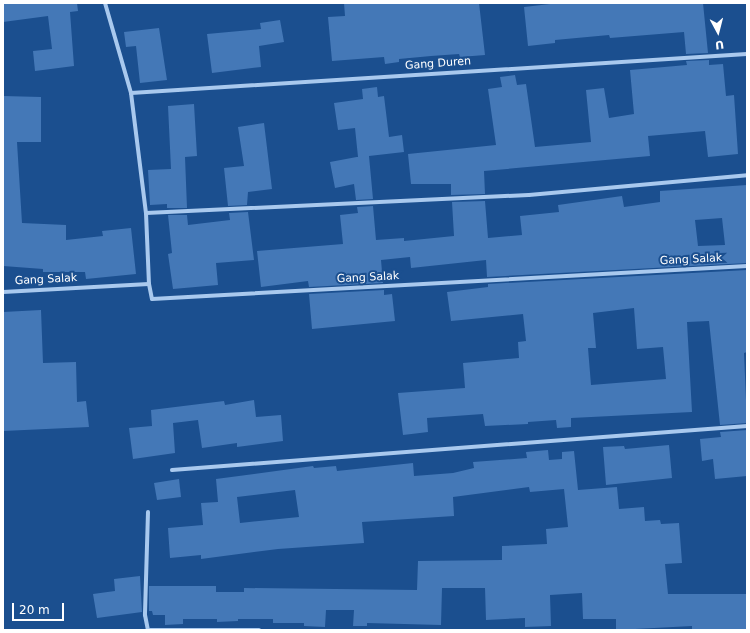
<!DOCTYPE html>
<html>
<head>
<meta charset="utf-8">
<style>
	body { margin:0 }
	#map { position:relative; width:750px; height:633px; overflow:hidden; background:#1b4f8f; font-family:"DejaVu Sans",sans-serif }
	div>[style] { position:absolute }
	.building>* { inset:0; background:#4478b7 }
	.minor>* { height:4px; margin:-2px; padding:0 2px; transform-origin:2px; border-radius:2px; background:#a9c9ee }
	span { translate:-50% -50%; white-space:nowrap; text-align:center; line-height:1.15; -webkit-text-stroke:4px #1b4f8f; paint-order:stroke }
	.street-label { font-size:11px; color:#fff }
	.frame { position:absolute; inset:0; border:4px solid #fff; pointer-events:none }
	.north { position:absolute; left:698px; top:12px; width:40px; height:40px; -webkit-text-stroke:3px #1b4f8f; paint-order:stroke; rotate:173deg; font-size:11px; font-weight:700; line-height:16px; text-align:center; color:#fff }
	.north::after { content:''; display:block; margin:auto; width:14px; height:18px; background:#fff; clip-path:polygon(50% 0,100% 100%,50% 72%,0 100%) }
	.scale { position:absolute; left:12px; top:603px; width:52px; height:18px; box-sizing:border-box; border:2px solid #fff; border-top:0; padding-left:5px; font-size:12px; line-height:14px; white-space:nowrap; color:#fff; -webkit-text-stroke:3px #1b4f8f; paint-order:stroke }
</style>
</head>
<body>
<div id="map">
	<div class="building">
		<i style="clip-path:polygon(3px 3px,77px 3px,78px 11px,70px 12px,74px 66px,35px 71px,33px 51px,52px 49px,48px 16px,3px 22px)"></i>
		<i style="clip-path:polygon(344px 3px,479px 3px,485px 55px,460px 57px,459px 54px,431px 56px,399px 59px,399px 62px,385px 64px,384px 57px,332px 61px,328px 17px,345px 16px)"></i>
		<i style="clip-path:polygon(559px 3px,703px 3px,708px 53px,686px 54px,684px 32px,610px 38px,609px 35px,555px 40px,555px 43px,528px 46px,524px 7px)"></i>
		<i style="clip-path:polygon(280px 20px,284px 42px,259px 46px,261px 67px,212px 73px,207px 34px,261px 29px,260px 23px)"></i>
		<i style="clip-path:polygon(159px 28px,167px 80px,140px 83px,136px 46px,126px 47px,124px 32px)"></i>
		<i style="clip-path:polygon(709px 60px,709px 65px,723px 64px,726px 96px,734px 95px,738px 154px,708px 157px,705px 131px,648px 136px,650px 156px,484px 171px,485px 194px,451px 195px,451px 184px,411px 184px,408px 154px,496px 145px,488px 89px,502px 87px,500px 77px,515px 75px,517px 85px,526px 84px,535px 147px,591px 142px,586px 90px,604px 88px,609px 118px,634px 114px,630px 70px,687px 65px,686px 61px)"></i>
		<i style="clip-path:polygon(377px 87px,378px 97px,384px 96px,389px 137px,402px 135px,404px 152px,369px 156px,373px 199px,356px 200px,354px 184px,335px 188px,330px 162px,362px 156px,358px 157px,355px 128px,338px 130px,334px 103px,363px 99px,362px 89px)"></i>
		<i style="clip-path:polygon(3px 96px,41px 97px,41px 142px,17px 142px,22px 223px,66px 225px,66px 240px,103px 236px,102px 231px,131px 228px,136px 274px,86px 279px,85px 272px,43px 272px,43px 269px,3px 266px)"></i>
		<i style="clip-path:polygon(194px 104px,197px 156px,185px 157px,187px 208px,167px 208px,167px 204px,150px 205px,148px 170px,171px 169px,168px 106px)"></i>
		<i style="clip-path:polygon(264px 123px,272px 189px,248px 192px,247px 205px,228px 206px,224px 168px,244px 166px,238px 127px)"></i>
		<i style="clip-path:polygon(evenodd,747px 185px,747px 263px,487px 277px,486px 260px,411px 268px,410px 257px,381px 260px,383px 283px,309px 287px,308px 281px,261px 287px,257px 251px,343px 244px,340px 215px,358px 213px,357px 207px,373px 206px,376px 240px,404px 238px,404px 241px,454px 236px,452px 202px,485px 201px,488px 238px,522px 235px,520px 216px,559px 212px,558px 205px,622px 196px,624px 207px,660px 202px,660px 191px,747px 185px,722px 218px,725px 245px,698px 246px,695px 220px,722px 218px)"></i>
		<i style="clip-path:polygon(248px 212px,254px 260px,216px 263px,218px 285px,173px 289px,168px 254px,172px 253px,168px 215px,187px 215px,188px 225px,230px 220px,229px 213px)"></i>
		<i style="clip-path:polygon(evenodd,747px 270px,747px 352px,744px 353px,747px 423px,720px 425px,709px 321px,687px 322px,692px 412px,571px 418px,571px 427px,557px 428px,556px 420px,528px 422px,528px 424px,485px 426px,483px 414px,427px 418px,428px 432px,403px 435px,398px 393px,465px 388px,463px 363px,519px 358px,518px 342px,526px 341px,523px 314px,451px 321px,447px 292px,488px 287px,488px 284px,747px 270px,634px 308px,637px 349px,663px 347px,666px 379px,591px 385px,588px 348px,596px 348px,593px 313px,634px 308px)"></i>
		<i style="clip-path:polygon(384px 290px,384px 295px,392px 294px,395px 321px,312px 329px,309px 294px)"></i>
		<i style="clip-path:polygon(41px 310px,43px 363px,76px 362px,77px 402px,86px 401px,89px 427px,3px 431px,3px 312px)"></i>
		<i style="clip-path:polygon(254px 400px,256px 417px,281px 415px,283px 441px,237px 447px,237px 443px,202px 448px,198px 420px,173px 423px,175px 453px,133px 459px,129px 428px,152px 426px,151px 410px,224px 401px,225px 405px)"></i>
		<i style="clip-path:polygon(747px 430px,747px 476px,715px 479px,713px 459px,702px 461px,700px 439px,721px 437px,720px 432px)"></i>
		<i style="clip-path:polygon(669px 445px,672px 478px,606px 485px,603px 447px,624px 446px,625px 449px)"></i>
		<i style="clip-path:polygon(evenodd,548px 450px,549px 460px,562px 459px,562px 452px,574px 451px,578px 490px,617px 487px,619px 509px,644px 507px,645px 521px,660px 520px,661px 524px,679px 523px,682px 563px,665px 564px,668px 594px,747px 594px,747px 630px,692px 630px,692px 626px,616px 630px,616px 619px,583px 619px,582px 593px,550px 595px,551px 626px,525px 627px,525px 618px,486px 620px,485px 588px,442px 588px,441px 625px,367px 623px,367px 626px,353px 626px,354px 610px,326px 610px,325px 627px,304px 626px,304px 623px,273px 623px,273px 619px,238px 619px,238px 621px,217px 622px,217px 619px,183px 619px,183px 624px,165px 625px,165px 615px,153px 615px,152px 611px,149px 611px,149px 586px,216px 586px,216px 592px,244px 592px,244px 588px,417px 590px,418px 561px,502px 560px,502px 546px,547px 544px,546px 529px,568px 527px,564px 489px,530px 492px,529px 487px,453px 497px,454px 516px,362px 522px,364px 543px,278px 549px,201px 559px,201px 555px,170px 558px,168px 528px,203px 525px,201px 503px,218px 502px,216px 479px,313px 466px,314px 468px,336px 466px,337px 471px,413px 463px,414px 476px,453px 473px,474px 468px,473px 462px,527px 458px,526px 452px,548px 450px,295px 490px,299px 517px,240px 523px,237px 497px,295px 490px)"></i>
		<i style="clip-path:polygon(179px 479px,181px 497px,157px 500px,154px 483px)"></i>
		<i style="clip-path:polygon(140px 576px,142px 612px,97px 618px,93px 594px,115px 591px,114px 579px)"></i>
	</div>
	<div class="minor">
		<i style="left:105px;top:3px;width:94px;rotate:73.9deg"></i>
		<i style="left:131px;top:93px;width:121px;rotate:82.9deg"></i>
		<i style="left:146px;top:213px;width:71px;rotate:87.6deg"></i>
		<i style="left:149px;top:284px;width:15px;rotate:79deg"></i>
		<i style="left:152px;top:299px;width:596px;rotate:-3.17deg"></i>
		<i style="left:131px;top:93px;width:617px;rotate:-3.62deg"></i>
		<i style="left:146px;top:213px;width:383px;rotate:-2.7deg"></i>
		<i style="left:529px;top:195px;width:219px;rotate:-5.2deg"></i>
		<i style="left:3px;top:292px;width:146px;rotate:-3.1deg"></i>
		<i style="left:172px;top:470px;width:577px;rotate:-4.38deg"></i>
		<i style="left:148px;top:512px;width:103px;rotate:91.7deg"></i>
		<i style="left:145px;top:615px;width:15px;rotate:79deg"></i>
		<i style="left:150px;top:630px;width:109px"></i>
	</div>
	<div class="street-label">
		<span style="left:438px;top:64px;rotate:-4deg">Gang Duren</span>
		<span style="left:691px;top:260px;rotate:-3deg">Gang Salak</span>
		<span style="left:368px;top:278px;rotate:-3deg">Gang Salak</span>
		<span style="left:46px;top:280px;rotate:-3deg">Gang Salak</span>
	</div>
	<div class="frame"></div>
	<div class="north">U</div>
	<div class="scale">20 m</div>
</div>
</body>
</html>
